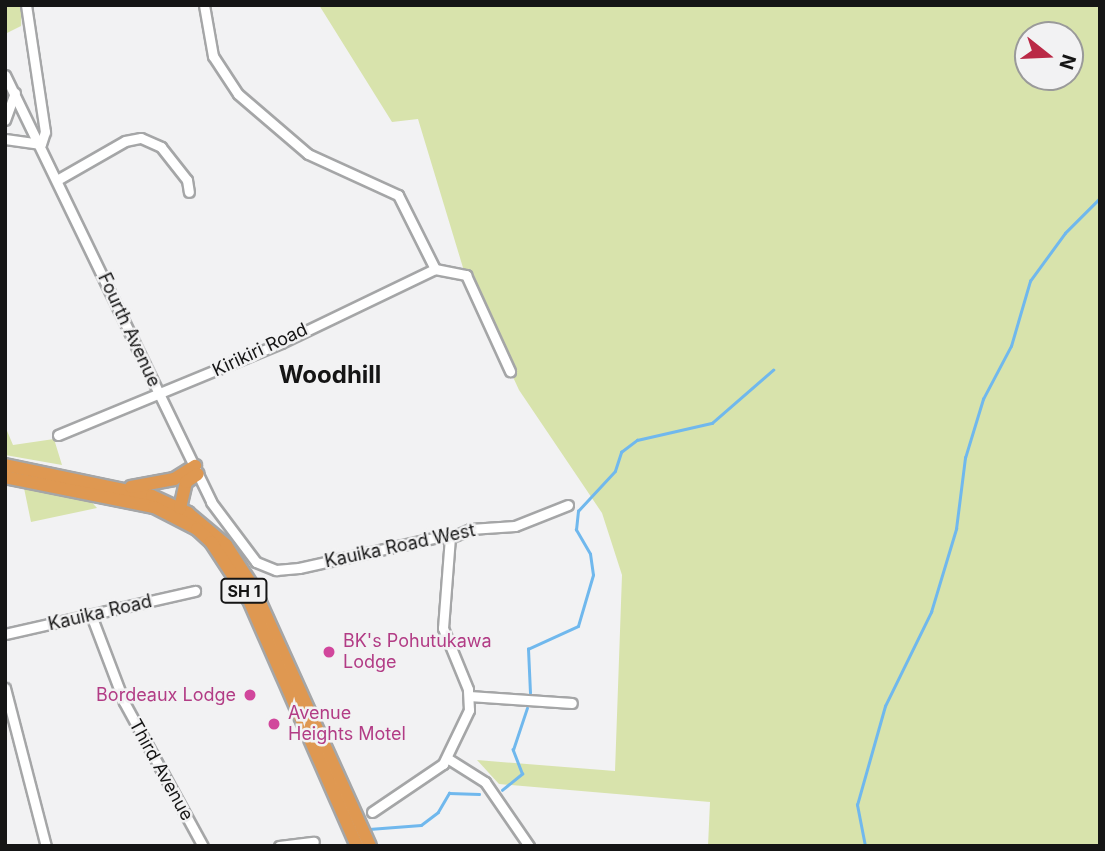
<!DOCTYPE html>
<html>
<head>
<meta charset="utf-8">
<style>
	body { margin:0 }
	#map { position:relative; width:1105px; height:851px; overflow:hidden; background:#f2f2f3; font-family:Inter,sans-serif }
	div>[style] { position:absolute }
	.green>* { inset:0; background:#d8e3ac }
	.stream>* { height:2.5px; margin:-1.25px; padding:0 1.25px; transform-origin:1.25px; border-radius:1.25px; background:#70b8ed }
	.roads { filter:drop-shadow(2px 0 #a5a6a7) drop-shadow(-2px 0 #a5a6a7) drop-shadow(0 2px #a5a6a7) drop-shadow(0 -2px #a5a6a7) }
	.minor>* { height:9px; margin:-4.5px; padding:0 4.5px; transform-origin:4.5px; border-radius:4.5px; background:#fff }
	.highway>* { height:12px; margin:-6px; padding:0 6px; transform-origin:6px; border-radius:6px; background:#df9851 }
	.dots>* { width:19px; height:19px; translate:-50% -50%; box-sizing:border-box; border:4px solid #f2f2f3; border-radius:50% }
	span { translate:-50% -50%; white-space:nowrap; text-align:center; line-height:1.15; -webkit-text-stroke:5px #f2f2f3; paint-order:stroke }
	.shield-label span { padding:2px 5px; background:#f2f2f3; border:2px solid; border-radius:5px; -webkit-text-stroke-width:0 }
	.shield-label { font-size:16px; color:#151515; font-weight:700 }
	.street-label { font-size:18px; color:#151515 }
	.hotel-label { font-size:18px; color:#b23c85 }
	.left { translate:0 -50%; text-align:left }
	.right { translate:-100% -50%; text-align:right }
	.district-label { font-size:24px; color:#151515; font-weight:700 }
	.frame { position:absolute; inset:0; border:7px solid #151515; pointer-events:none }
	.north { position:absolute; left:1014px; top:21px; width:70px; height:70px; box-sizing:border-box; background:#f2f2f3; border:2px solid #9a9a9a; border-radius:50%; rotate:108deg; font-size:19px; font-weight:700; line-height:28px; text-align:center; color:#151515 }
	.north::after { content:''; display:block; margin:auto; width:24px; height:32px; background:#ba2946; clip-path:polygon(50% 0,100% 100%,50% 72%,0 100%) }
</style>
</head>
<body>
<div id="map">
	<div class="green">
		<i style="clip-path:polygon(5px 5px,22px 5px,21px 26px,5px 34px)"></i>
		<i style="clip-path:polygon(evenodd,319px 5px,1100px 5px,1100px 846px,708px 846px,710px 802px,499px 784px,477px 760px,615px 771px,622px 575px,602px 513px,519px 390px,464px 271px,418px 119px,392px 122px,319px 5px,1028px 35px,1070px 35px,1070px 77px,1028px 77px,1028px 35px)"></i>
		<i style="clip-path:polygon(5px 426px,13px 445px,54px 439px,62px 465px,5px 455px)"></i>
		<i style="clip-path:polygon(24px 488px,89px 499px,97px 508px,31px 522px)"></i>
	</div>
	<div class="stream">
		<i style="left:530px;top:693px;width:44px;rotate:-92.6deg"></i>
		<i style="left:528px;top:649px;width:55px;rotate:-24.7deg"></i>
		<i style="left:578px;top:626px;width:53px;rotate:-73.6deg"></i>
		<i style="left:593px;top:575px;width:21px;rotate:-98deg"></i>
		<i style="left:590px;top:554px;width:28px;rotate:-120deg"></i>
		<i style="left:576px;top:530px;width:19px;rotate:-84deg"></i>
		<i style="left:578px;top:511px;width:54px;rotate:-47.2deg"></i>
		<i style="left:615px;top:471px;width:20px;rotate:-72deg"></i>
		<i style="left:621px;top:452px;width:20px;rotate:-37deg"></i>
		<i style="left:637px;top:440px;width:77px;rotate:-12.8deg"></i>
		<i style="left:712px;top:423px;width:81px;rotate:-41deg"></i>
		<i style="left:502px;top:790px;width:26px;rotate:-39deg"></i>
		<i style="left:522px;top:774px;width:26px;rotate:-111deg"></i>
		<i style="left:513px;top:750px;width:44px;rotate:-71.6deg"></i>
		<i style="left:369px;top:829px;width:52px;rotate:-4.4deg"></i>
		<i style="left:421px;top:825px;width:21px;rotate:-37deg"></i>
		<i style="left:438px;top:812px;width:22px;rotate:-60deg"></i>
		<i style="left:449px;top:793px;width:30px;rotate:2deg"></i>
		<i style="left:865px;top:846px;width:42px;rotate:-101deg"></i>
		<i style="left:857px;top:805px;width:103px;rotate:-74.2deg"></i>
		<i style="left:885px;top:706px;width:105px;rotate:-63.9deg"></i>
		<i style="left:931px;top:612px;width:87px;rotate:-73.2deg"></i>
		<i style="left:956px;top:529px;width:72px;rotate:-82.8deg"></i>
		<i style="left:965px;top:458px;width:62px;rotate:-73deg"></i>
		<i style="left:983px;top:399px;width:60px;rotate:-62.2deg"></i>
		<i style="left:1011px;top:346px;width:68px;rotate:-73.7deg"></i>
		<i style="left:1030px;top:281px;width:59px;rotate:-53.9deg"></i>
		<i style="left:1065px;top:233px;width:49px;rotate:-45deg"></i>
	</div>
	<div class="roads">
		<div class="minor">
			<i style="left:204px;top:5px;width:52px;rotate:80deg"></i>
			<i style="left:213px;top:56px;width:45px;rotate:56.7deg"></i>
			<i style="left:238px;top:94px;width:92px;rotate:40.6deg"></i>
			<i style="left:308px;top:154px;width:99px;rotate:24.5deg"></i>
			<i style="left:398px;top:195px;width:83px;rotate:63.4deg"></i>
			<i style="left:5px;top:75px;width:474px;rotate:64.2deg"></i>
			<i style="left:211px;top:502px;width:75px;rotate:53.1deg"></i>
			<i style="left:256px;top:562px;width:22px;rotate:22deg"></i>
			<i style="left:276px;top:570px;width:23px;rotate:-5deg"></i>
			<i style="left:299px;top:568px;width:142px;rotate:-12.6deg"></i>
			<i style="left:438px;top:537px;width:12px;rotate:5deg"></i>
			<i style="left:450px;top:538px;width:22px;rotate:-24deg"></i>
			<i style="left:470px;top:529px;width:45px;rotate:-3.8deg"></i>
			<i style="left:515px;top:526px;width:57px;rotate:-21.6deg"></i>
			<i style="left:5px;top:120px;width:29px;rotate:-70deg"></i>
			<i style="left:5px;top:139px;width:36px;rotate:8deg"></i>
			<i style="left:41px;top:144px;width:13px;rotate:-72deg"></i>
			<i style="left:45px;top:132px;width:128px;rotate:-98.5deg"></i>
			<i style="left:57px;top:180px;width:78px;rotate:-29.8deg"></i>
			<i style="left:125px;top:141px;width:16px;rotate:-11deg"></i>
			<i style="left:141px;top:138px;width:22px;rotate:24deg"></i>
			<i style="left:161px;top:147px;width:42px;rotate:51.8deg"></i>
			<i style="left:187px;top:180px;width:12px;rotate:81deg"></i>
			<i style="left:58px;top:435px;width:241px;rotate:-22.4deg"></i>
			<i style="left:281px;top:343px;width:171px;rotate:-25.7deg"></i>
			<i style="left:435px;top:269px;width:32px;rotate:11deg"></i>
			<i style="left:466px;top:275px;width:106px;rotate:65.4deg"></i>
			<i style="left:91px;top:615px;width:93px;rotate:69.2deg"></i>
			<i style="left:124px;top:702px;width:164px;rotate:61.3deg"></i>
			<i style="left:5px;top:634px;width:195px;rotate:-12.8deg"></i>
			<i style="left:5px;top:688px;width:163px;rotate:75.5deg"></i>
			<i style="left:469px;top:696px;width:103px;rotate:3.9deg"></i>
			<i style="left:447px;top:758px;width:45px;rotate:32.3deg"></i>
			<i style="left:485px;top:782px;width:78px;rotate:55.5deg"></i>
			<i style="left:372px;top:812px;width:86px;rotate:-34.1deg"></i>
			<i style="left:443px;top:764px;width:60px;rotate:-64.3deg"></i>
			<i style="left:469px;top:710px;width:21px;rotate:-93deg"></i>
			<i style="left:468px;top:689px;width:66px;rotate:-112.3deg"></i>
			<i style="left:443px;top:628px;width:90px;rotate:-85.6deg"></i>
			<i style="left:279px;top:846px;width:35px;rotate:-7deg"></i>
		</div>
		<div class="highway">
			<i style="left:5px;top:465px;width:150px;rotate:11.9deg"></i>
			<i style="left:152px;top:496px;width:40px;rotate:25deg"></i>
			<i style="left:188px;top:513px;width:50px;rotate:40.1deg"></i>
			<i style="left:226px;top:545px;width:50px;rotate:57.3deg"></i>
			<i style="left:253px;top:587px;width:284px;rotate:65.7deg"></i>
			<i style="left:5px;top:477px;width:152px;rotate:11.4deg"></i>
			<i style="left:154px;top:507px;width:48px;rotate:27.1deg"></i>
			<i style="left:197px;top:529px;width:19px;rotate:43deg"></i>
			<i style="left:211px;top:542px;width:69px;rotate:56.8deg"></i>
			<i style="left:249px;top:600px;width:269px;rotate:66.3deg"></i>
			<i style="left:131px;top:487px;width:44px;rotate:-10.5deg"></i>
			<i style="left:174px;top:479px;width:25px;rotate:-32deg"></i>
			<i style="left:180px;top:508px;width:27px;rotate:-77deg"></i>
			<i style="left:186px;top:482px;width:14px;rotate:-34deg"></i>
		</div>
	</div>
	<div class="dots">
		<i style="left:329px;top:652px;background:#d1479c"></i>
		<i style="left:250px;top:695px;background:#d1479c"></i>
		<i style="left:274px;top:724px;background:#d1479c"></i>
	</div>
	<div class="shield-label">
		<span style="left:244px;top:591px">SH 1</span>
	</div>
	<div class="street-label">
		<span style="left:129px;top:330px;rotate:65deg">Fourth Avenue</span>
		<span style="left:260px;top:350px;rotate:-25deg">Kirikiri Road</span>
		<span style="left:400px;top:546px;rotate:-12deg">Kauika Road West</span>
		<span style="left:100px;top:613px;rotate:-13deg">Kauika Road</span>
		<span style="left:161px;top:770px;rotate:61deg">Third Avenue</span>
	</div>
	<div class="hotel-label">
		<span class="left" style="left:343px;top:652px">BK's Pohutukawa<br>Lodge</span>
		<span class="right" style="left:236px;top:695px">Bordeaux Lodge</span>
		<span class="left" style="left:288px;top:724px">Avenue<br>Heights Motel</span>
	</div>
	<div class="district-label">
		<span style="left:330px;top:375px">Woodhill</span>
	</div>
	<div class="frame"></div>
	<div class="north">N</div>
</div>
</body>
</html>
